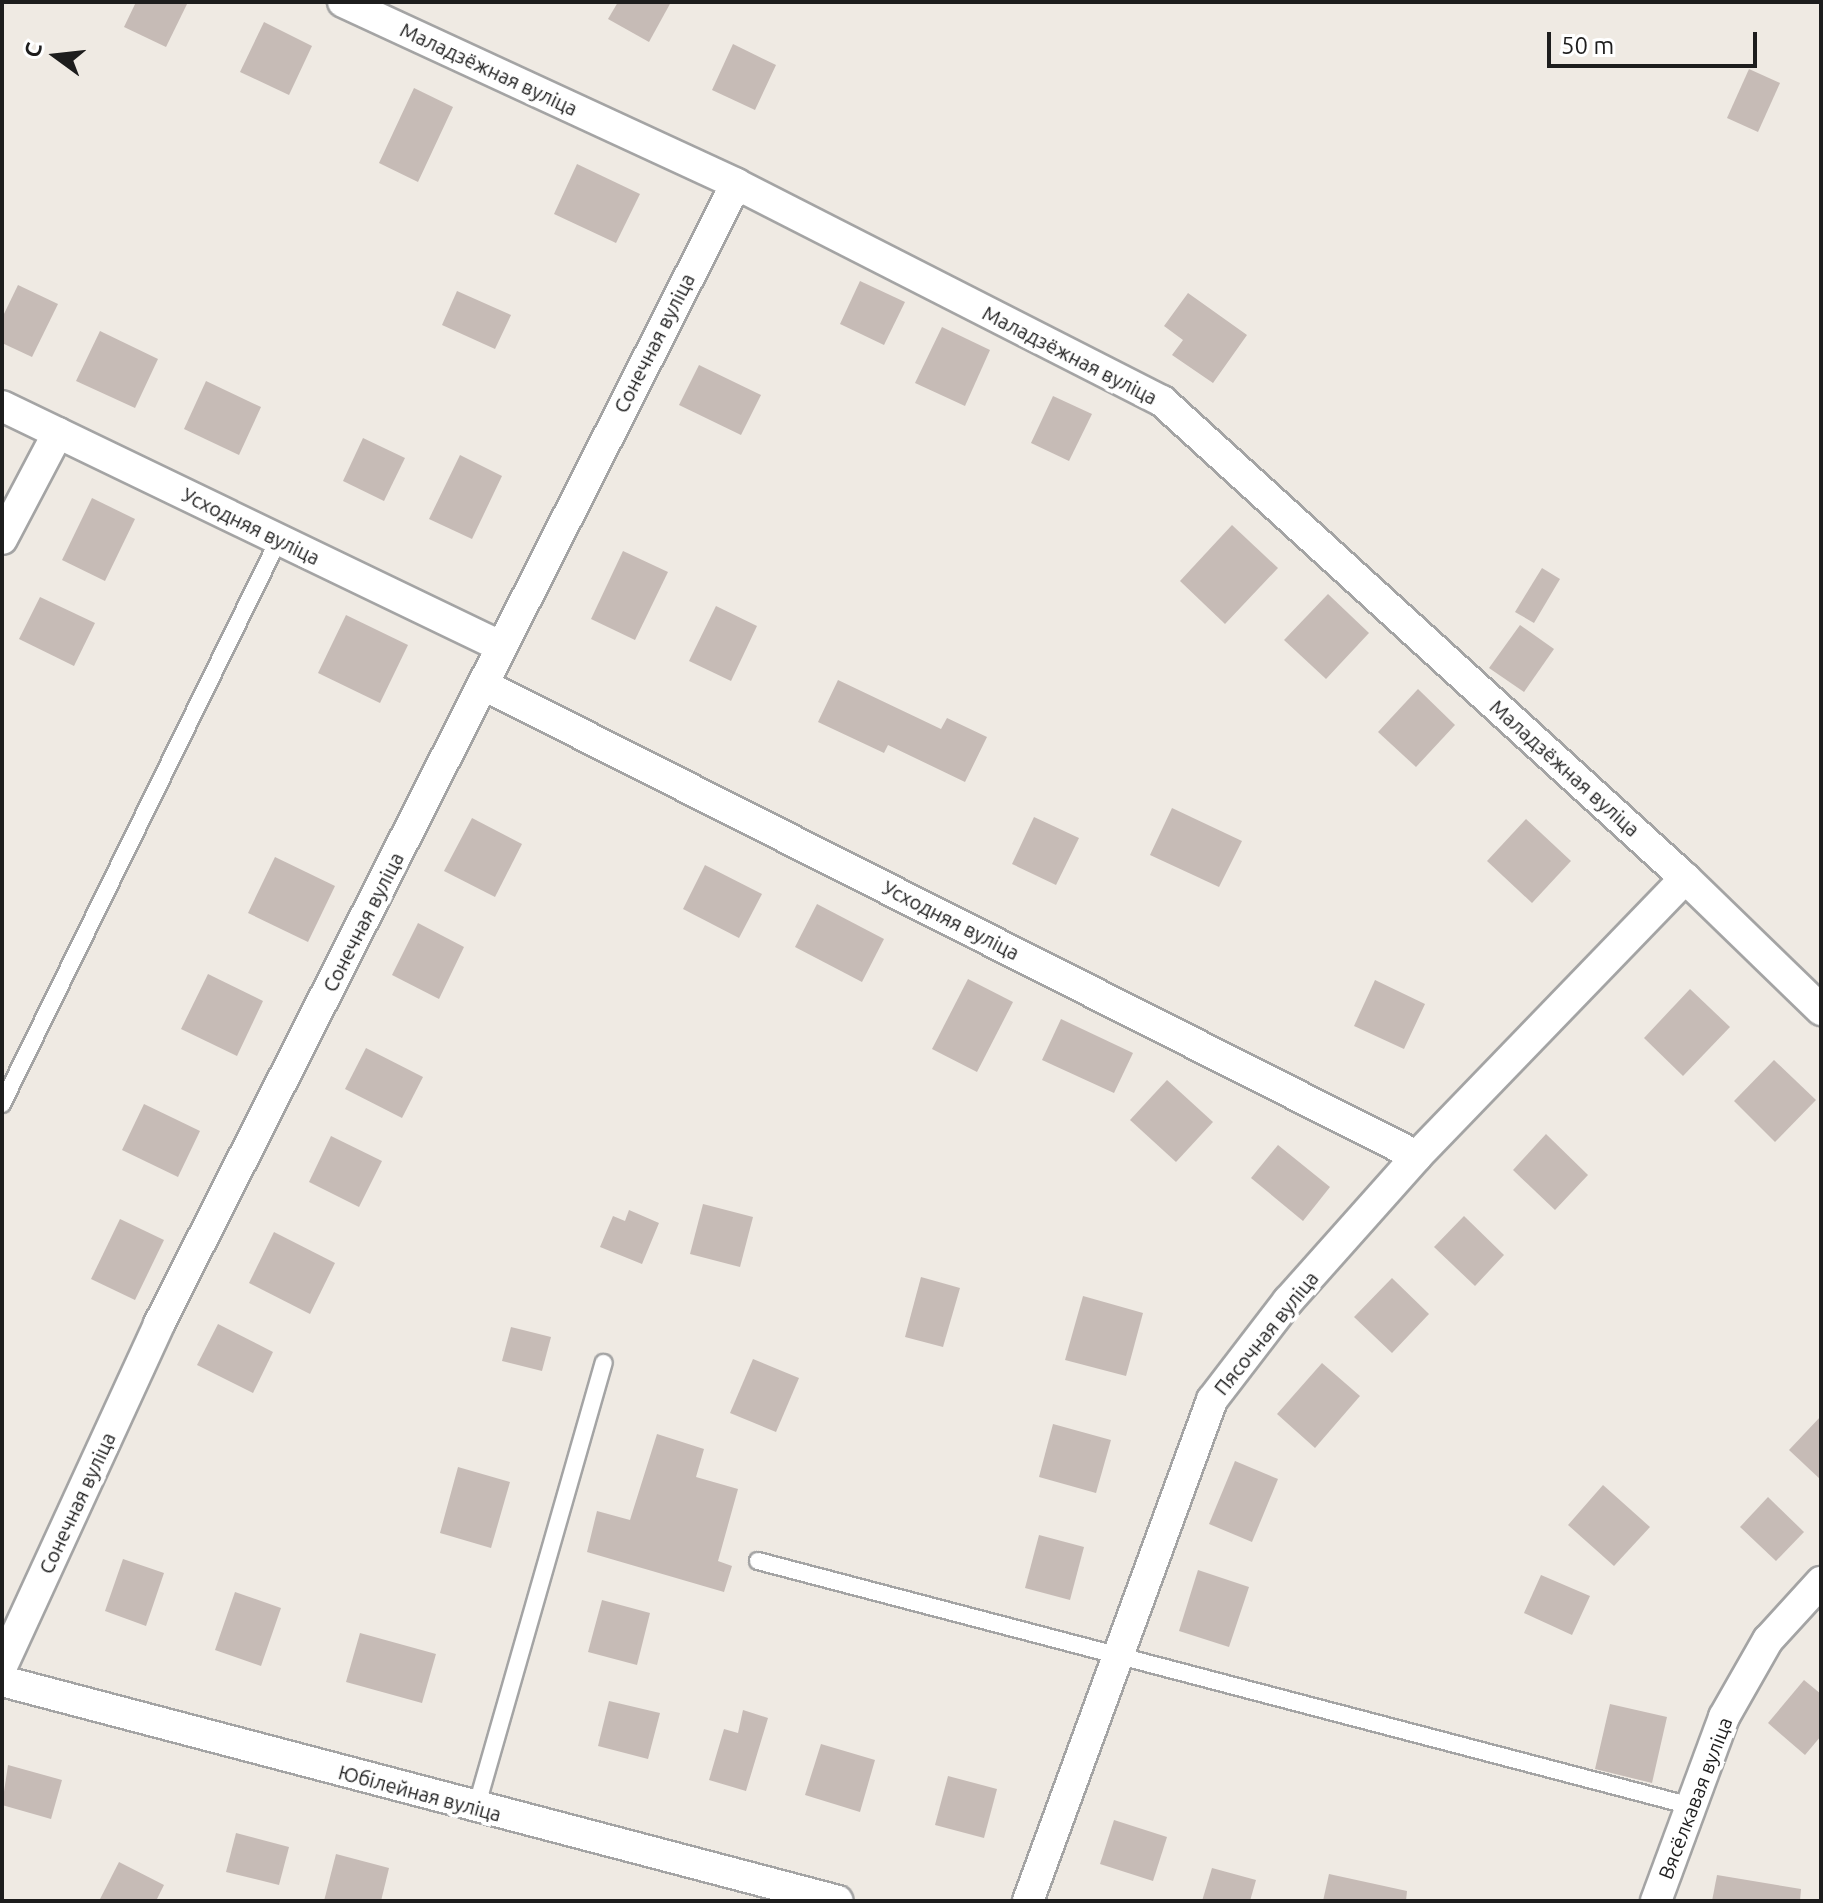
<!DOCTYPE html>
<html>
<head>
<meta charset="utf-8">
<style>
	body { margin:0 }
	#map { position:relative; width:1823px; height:1903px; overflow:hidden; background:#efeae3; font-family:Ubuntu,sans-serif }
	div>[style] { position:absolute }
	.building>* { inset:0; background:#c6bbb6 }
	.roads { filter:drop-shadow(2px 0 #a4a4a4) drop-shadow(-2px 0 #a4a4a4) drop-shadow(0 2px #a4a4a4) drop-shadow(0 -2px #a4a4a4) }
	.service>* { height:16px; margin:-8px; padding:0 8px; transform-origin:8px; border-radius:8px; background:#fff }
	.minor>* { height:30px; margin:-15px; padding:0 15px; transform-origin:15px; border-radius:15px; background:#fff }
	span { translate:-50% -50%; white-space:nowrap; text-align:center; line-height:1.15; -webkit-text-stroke:8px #fff; paint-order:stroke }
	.street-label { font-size:20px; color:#1d1d1d }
	.frame { position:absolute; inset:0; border:4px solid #1d1d1d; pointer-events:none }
	.north { position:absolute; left:16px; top:16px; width:80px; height:80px; -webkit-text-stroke:6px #fff; paint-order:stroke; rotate:285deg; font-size:22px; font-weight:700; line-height:32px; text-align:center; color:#1d1d1d }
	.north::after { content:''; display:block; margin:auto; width:28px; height:36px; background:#1d1d1d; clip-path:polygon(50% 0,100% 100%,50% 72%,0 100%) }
	.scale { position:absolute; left:1547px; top:32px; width:210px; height:36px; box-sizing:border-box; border:4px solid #1d1d1d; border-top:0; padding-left:10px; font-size:24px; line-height:28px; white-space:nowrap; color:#1d1d1d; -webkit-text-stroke:6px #fff; paint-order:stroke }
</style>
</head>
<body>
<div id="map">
	<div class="building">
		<i style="clip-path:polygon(136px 2px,188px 2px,166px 47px,124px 27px)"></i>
		<i style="clip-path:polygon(618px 2px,671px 2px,649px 42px,608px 19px)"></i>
		<i style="clip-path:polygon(264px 22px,312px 46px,289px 95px,240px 72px)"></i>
		<i style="clip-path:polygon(733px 44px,776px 65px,755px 110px,712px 90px)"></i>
		<i style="clip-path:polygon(1749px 69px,1780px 83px,1758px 132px,1727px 118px)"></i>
		<i style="clip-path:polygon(414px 88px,453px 107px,418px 182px,379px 163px)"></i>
		<i style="clip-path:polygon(577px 164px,640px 194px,616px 243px,554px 214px)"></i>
		<i style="clip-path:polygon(860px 281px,905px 302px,884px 345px,840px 324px)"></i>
		<i style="clip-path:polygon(18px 285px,58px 304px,32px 357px,2px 343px,2px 318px)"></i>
		<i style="clip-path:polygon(457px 291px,511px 315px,495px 349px,442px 325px)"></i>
		<i style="clip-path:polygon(1188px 293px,1247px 335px,1213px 383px,1172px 355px,1183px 340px,1164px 326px)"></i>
		<i style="clip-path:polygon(942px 327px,990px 350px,965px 406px,915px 383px)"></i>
		<i style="clip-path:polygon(100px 331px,158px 359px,135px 408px,76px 381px)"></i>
		<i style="clip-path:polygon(699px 365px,761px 395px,741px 435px,679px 405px)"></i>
		<i style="clip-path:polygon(206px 381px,261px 407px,239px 455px,184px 429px)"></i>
		<i style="clip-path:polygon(1053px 396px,1092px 414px,1069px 461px,1031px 443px)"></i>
		<i style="clip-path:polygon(363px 438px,405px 458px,384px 501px,343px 481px)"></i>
		<i style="clip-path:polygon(460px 455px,502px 476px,472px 539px,429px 519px)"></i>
		<i style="clip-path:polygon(92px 498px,135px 519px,105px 581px,62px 560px)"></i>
		<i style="clip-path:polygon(1232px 525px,1278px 568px,1225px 624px,1180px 581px)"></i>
		<i style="clip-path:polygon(623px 551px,668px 572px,635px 640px,591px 619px)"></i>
		<i style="clip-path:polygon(1542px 568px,1560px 579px,1534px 623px,1515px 612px)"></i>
		<i style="clip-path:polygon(1328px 594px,1369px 633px,1326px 679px,1284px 640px)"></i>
		<i style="clip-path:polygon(40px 597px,95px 623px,74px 666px,19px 639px)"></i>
		<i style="clip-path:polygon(716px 606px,757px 626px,731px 681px,689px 661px)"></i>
		<i style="clip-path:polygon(346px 615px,408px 645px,380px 703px,318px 673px)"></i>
		<i style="clip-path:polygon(1520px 625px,1554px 649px,1524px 692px,1489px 668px)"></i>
		<i style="clip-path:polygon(838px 680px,941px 729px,947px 718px,987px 737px,965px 782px,888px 745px,884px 753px,818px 722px)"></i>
		<i style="clip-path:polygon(1418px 689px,1455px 725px,1416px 767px,1378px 732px)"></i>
		<i style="clip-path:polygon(1172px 808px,1242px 841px,1219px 887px,1150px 855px)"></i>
		<i style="clip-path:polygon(1034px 817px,1079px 838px,1056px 885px,1012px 864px)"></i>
		<i style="clip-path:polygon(472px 818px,522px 844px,495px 897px,444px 871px)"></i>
		<i style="clip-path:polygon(1526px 819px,1571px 861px,1532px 903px,1487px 861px)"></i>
		<i style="clip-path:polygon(275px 857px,335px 886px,308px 942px,248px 913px)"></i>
		<i style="clip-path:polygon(705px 865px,762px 894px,739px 938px,683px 909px)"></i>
		<i style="clip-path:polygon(817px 904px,884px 939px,862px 982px,795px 947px)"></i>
		<i style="clip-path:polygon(418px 923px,464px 947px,439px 999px,392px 975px)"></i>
		<i style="clip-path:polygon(208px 974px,263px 1001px,237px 1056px,181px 1029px)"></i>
		<i style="clip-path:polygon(968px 979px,1013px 1002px,977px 1072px,932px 1049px)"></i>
		<i style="clip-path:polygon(1375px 980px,1425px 1004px,1404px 1049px,1354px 1026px)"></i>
		<i style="clip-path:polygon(1690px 989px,1730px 1027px,1683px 1076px,1644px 1038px)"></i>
		<i style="clip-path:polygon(1061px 1019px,1133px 1053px,1114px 1093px,1042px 1060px)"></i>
		<i style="clip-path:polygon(366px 1048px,423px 1077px,402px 1118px,345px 1089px)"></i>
		<i style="clip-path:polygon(1774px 1060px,1816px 1100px,1775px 1142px,1734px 1101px)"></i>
		<i style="clip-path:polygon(1167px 1080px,1213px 1122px,1176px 1162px,1130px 1120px)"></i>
		<i style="clip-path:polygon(144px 1104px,200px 1131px,178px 1177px,122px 1150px)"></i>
		<i style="clip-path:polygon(1546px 1134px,1588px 1175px,1555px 1210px,1513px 1170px)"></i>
		<i style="clip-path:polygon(331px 1136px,382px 1161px,359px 1207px,309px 1182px)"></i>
		<i style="clip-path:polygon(1278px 1145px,1330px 1187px,1303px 1221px,1251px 1178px)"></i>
		<i style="clip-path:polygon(703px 1204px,753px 1217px,740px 1267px,690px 1254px)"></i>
		<i style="clip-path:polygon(629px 1210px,659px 1223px,642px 1264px,600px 1247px,613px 1216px,625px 1221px)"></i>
		<i style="clip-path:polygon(1464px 1216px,1504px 1255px,1475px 1286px,1434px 1247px)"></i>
		<i style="clip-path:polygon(120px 1219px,164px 1240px,135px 1300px,91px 1279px)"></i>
		<i style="clip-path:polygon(274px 1232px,335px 1263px,310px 1314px,249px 1283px)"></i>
		<i style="clip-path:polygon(921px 1277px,960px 1288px,943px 1347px,905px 1337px)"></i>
		<i style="clip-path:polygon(1392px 1278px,1429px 1314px,1392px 1353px,1354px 1317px)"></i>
		<i style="clip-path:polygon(1083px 1296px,1143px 1313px,1126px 1376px,1065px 1360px)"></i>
		<i style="clip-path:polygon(218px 1324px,273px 1352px,253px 1393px,197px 1365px)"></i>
		<i style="clip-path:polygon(511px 1327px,551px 1337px,542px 1371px,502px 1361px)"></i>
		<i style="clip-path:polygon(753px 1359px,799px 1378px,776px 1432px,730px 1413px)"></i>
		<i style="clip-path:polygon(1322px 1363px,1360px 1396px,1315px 1448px,1277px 1414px)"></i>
		<i style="clip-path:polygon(1821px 1416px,1821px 1480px,1789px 1450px)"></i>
		<i style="clip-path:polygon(1053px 1424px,1111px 1440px,1096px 1493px,1039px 1477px)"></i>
		<i style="clip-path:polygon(657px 1434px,704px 1449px,696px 1477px,738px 1489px,718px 1561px,732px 1566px,724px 1592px,587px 1552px,597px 1511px,630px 1520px)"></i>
		<i style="clip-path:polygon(1235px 1461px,1278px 1479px,1252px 1542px,1209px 1524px)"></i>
		<i style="clip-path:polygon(458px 1467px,510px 1482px,491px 1548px,440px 1533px)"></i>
		<i style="clip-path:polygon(1603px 1485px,1650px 1527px,1614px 1566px,1568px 1525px)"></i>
		<i style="clip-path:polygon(1768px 1497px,1804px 1532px,1776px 1561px,1740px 1527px)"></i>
		<i style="clip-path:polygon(1039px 1535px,1084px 1547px,1070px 1600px,1025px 1588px)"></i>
		<i style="clip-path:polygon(123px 1559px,164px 1573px,146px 1626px,105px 1611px)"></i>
		<i style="clip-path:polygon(1198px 1570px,1249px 1587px,1229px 1647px,1179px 1631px)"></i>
		<i style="clip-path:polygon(1541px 1575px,1590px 1596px,1572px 1635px,1524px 1613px)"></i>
		<i style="clip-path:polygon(235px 1592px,281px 1608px,261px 1666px,215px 1650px)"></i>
		<i style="clip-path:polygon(602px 1600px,650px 1613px,637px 1665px,588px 1652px)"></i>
		<i style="clip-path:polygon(360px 1633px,436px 1654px,422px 1703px,346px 1682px)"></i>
		<i style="clip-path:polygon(1804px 1680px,1821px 1694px,1821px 1736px,1805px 1755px,1768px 1723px)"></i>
		<i style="clip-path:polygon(609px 1701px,660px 1713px,648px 1759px,598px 1746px)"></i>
		<i style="clip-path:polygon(1610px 1704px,1667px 1717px,1652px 1783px,1595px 1769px)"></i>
		<i style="clip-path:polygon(743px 1710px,768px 1718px,746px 1791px,709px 1780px,724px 1729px,738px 1733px)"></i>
		<i style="clip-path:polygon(821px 1744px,875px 1760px,860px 1812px,805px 1795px)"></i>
		<i style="clip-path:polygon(8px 1765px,62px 1780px,51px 1819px,2px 1805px)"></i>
		<i style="clip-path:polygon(948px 1776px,997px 1789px,984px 1838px,935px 1825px)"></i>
		<i style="clip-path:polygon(1114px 1820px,1167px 1837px,1153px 1881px,1100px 1864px)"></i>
		<i style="clip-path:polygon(236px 1833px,289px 1847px,279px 1885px,226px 1872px)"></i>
		<i style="clip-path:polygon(336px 1854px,389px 1868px,381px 1901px,324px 1901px)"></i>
		<i style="clip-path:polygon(119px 1862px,164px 1885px,156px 1901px,99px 1901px)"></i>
		<i style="clip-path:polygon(1212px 1868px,1256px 1880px,1250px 1901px,1202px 1901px)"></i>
		<i style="clip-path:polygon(1329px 1874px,1407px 1891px,1406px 1901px,1323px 1901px)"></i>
		<i style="clip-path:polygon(1717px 1875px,1801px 1889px,1800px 1901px,1712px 1901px)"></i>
	</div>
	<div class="roads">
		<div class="service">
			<i style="left:2px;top:1104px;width:629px;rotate:-63.88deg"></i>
			<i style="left:758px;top:1561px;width:965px;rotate:14.71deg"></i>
			<i style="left:476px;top:1808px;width:463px;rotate:-74deg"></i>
		</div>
		<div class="minor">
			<i style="left:343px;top:2px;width:433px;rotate:24.8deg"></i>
			<i style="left:736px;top:184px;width:478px;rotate:27deg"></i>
			<i style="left:1162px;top:401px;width:708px;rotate:42.37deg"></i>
			<i style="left:1685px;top:878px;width:190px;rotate:44.1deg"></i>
			<i style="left:2px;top:406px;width:553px;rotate:25.73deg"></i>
			<i style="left:2px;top:539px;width:120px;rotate:-62.2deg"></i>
			<i style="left:484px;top:685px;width:1045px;rotate:26.79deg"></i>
			<i style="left:2px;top:1666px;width:376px;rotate:-65.3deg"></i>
			<i style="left:159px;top:1324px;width:1278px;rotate:-63.15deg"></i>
			<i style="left:2px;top:1681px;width:864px;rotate:14.74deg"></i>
			<i style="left:1028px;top:1901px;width:534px;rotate:-69.83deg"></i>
			<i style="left:1212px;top:1400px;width:125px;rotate:-52.5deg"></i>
			<i style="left:1288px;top:1301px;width:194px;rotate:-48.3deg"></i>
			<i style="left:1417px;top:1156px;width:386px;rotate:-46deg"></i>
			<i style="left:1656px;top:1901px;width:196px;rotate:-69.7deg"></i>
			<i style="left:1724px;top:1717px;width:89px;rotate:-60.3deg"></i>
			<i style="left:1768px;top:1640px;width:79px;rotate:-47.6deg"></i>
		</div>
	</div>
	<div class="street-label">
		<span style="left:489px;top:69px;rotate:25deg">Маладзёжная вуліца</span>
		<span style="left:654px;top:343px;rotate:-63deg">Сонечная вуліца</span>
		<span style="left:1070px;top:355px;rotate:27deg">Маладзёжная вуліца</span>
		<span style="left:251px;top:526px;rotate:26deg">Усходняя вуліца</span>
		<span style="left:1565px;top:768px;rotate:42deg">Маладзёжная вуліца</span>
		<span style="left:951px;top:920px;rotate:27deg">Усходняя вуліца</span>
		<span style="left:363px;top:922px;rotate:-63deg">Сонечная вуліца</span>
		<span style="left:1266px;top:1333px;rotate:-51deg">Пясочная вуліца</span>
		<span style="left:77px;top:1503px;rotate:-65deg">Сонечная вуліца</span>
		<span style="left:420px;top:1793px;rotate:15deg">Юбілейная вуліца</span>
		<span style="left:1695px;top:1798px;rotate:-69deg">Вясёлкавая вуліца</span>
	</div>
	<div class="frame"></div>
	<div class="north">С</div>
	<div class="scale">50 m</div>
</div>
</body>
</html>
